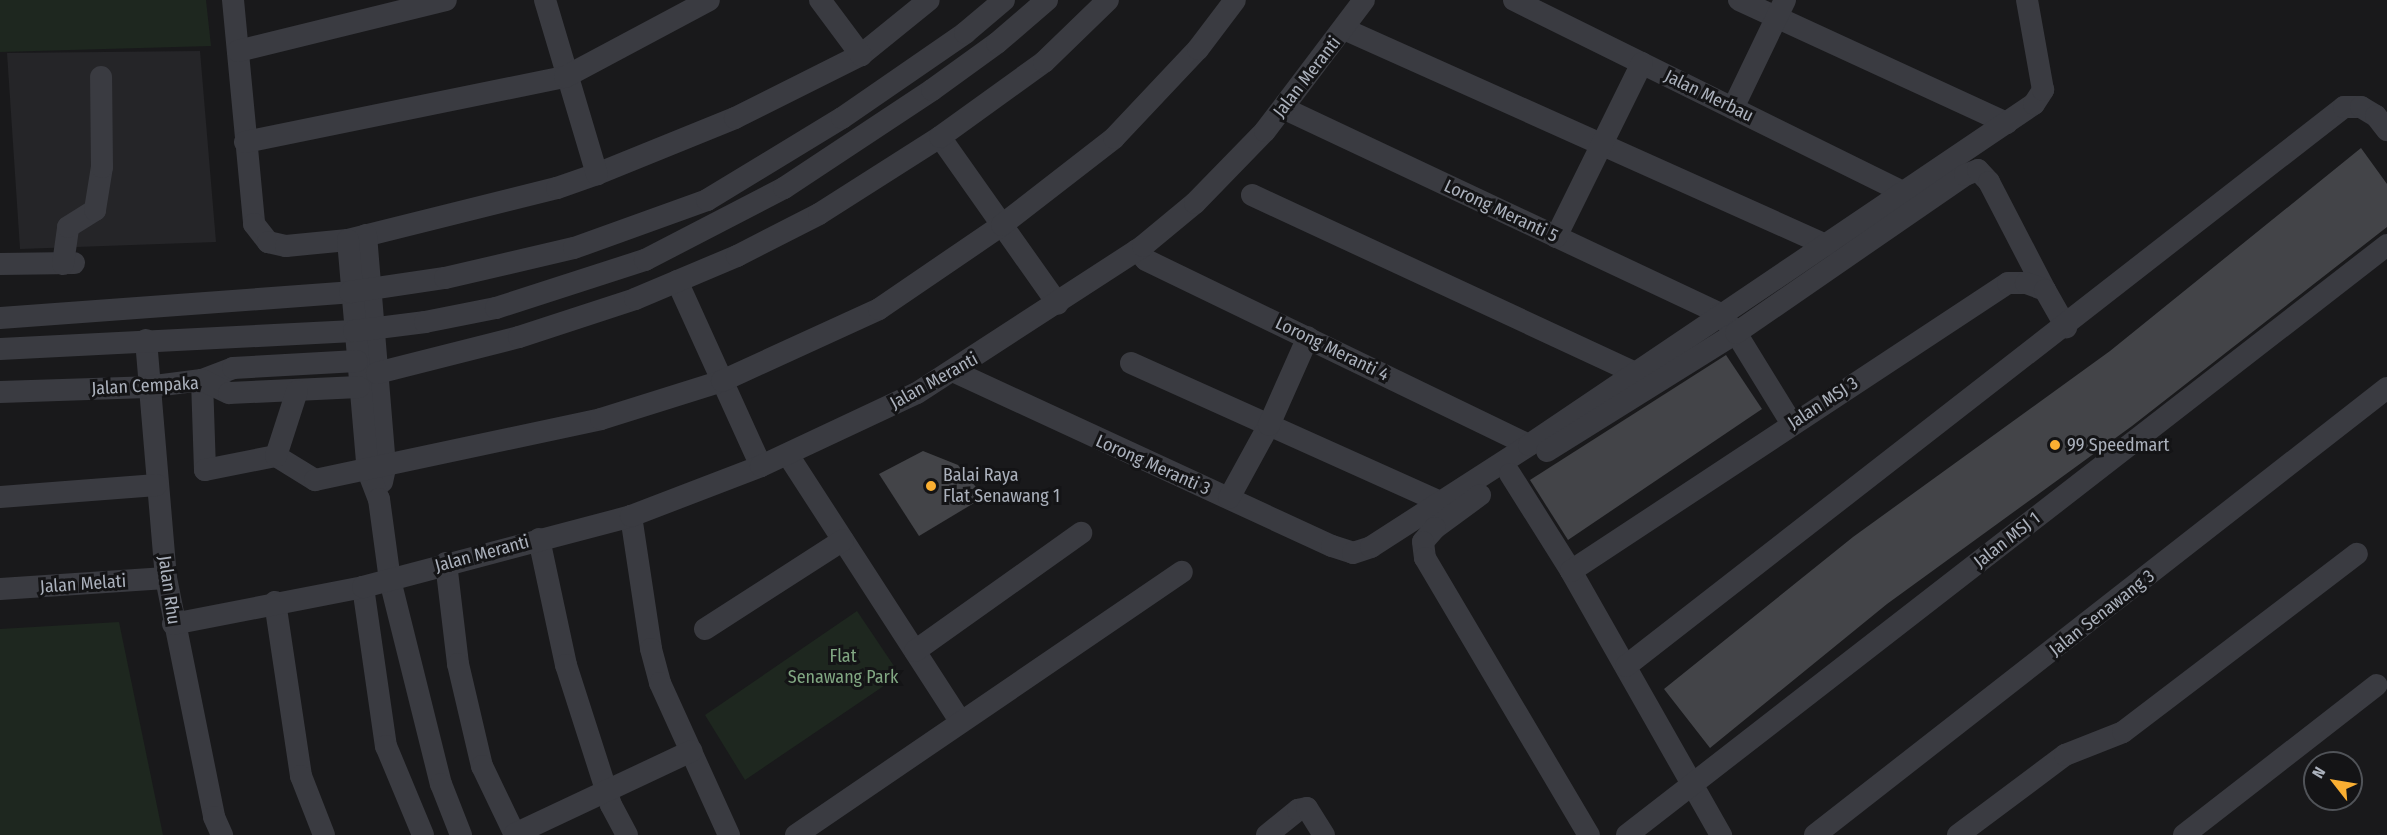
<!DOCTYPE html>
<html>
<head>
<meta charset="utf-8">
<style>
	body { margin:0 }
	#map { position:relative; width:2387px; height:835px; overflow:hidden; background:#19191b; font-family:"Fira Sans Condensed",sans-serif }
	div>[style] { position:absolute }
	.built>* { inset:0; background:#252528 }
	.green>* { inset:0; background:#1e271f }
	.building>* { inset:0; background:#434448 }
	.minor>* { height:22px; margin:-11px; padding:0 11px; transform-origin:11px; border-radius:11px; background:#3a3b41 }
	.dots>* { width:16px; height:16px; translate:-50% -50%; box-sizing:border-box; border:3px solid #141416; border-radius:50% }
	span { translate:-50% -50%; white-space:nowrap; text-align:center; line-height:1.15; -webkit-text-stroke:6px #141416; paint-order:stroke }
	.street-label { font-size:18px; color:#abb1bc }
	.poi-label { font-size:18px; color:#abb1bc }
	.left { translate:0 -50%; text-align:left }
	.park-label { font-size:18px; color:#81a782 }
	.north { position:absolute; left:2303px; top:751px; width:60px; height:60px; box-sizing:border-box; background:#141416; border:2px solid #505358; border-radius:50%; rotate:301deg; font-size:16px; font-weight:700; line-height:24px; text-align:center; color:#abb1bc }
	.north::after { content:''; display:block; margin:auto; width:21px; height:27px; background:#faaf32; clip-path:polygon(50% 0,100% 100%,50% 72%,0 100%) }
</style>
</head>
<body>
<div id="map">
	<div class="built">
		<i style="clip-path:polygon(200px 51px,216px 242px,20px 249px,7px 53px)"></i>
	</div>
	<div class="green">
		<i style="clip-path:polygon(0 0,206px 0,211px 46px,0 52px)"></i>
		<i style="clip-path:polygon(857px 611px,900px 675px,745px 780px,705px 715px)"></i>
		<i style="clip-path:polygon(119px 622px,163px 835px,0 835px,0 629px)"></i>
	</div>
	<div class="building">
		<i style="clip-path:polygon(2361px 148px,2387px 184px,2387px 227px,2132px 426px,1887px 604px,1710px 748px,1664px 689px,1853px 537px,2110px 351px)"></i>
		<i style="clip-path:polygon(1726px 355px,1762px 409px,1568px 540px,1530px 480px)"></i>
		<i style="clip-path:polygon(923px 451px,958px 465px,984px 497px,919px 536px,879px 474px)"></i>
	</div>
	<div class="minor">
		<i style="left:233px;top:0;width:225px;rotate:84.6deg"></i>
		<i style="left:254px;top:224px;width:23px;rotate:52deg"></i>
		<i style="left:268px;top:242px;width:18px;rotate:13deg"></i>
		<i style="left:286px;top:246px;width:62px;rotate:-5.5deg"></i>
		<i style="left:348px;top:240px;width:215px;rotate:-14deg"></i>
		<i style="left:557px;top:188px;width:42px;rotate:-19.3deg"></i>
		<i style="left:597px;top:174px;width:149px;rotate:-22.1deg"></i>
		<i style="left:735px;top:118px;width:141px;rotate:-26.6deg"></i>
		<i style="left:861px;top:55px;width:87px;rotate:-39deg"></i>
		<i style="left:545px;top:0;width:182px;rotate:73.4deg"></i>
		<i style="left:820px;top:0;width:69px;rotate:53.3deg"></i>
		<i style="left:1514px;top:0;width:435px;rotate:26.3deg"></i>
		<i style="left:1739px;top:0;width:295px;rotate:24.7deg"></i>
		<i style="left:1344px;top:29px;width:528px;rotate:24.14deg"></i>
		<i style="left:238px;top:51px;width:214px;rotate:-13.8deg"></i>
		<i style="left:1283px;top:108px;width:483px;rotate:25.2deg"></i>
		<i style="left:1720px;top:314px;width:25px;rotate:50deg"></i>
		<i style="left:1736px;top:333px;width:107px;rotate:58.4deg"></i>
		<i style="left:1733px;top:108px;width:120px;rotate:-64.3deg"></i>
		<i style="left:940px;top:137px;width:204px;rotate:54.8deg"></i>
		<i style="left:245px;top:142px;width:327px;rotate:-11.5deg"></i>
		<i style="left:565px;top:77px;width:163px;rotate:-28.1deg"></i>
		<i style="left:1252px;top:195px;width:422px;rotate:24.9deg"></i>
		<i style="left:366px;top:235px;width:234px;rotate:85.3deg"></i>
		<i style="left:385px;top:468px;width:14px;rotate:102deg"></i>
		<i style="left:1556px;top:237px;width:194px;rotate:-63.7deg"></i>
		<i style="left:348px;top:240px;width:232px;rotate:85.1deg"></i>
		<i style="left:368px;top:471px;width:30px;rotate:69deg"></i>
		<i style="left:379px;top:499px;width:82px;rotate:82.3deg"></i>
		<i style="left:390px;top:580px;width:210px;rotate:76deg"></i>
		<i style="left:441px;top:784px;width:55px;rotate:68.6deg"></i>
		<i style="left:1137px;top:250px;width:13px;rotate:48deg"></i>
		<i style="left:1146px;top:260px;width:425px;rotate:25.8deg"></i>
		<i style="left:0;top:264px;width:74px;rotate:-0.8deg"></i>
		<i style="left:63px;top:264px;width:37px;rotate:-82deg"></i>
		<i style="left:68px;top:227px;width:32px;rotate:-32deg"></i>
		<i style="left:95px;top:210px;width:44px;rotate:-80.8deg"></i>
		<i style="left:102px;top:167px;width:90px;rotate:-90.6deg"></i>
		<i style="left:677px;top:281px;width:203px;rotate:65.6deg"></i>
		<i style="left:0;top:318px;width:351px;rotate:-4.2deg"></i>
		<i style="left:350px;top:292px;width:96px;rotate:-8.4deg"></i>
		<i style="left:445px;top:278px;width:132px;rotate:-13.1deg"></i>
		<i style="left:574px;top:248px;width:141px;rotate:-19.8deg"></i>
		<i style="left:707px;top:200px;width:158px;rotate:-31.3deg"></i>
		<i style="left:842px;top:118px;width:150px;rotate:-34.6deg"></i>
		<i style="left:965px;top:33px;width:51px;rotate:-40.2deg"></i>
		<i style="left:146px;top:340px;width:239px;rotate:85.2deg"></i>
		<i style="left:166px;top:578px;width:244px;rotate:78.6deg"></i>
		<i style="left:214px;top:817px;width:20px;rotate:66deg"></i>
		<i style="left:0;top:349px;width:354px;rotate:-2.9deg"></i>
		<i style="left:354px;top:331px;width:72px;rotate:-7.2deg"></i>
		<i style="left:425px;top:322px;width:72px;rotate:-11.2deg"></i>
		<i style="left:496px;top:308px;width:157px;rotate:-17.9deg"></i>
		<i style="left:645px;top:260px;width:157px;rotate:-27.4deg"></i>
		<i style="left:784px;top:188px;width:178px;rotate:-33.5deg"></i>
		<i style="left:932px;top:90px;width:80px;rotate:-35.9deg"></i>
		<i style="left:997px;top:43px;width:66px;rotate:-40.7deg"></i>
		<i style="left:1131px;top:363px;width:341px;rotate:24.2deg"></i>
		<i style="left:955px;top:372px;width:415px;rotate:24.8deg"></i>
		<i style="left:1332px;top:546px;width:22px;rotate:18deg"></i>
		<i style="left:1353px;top:553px;width:19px;rotate:-18deg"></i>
		<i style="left:1371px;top:547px;width:188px;rotate:-32.8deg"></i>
		<i style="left:1529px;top:445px;width:609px;rotate:-34.03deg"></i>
		<i style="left:2034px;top:104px;width:17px;rotate:-57deg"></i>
		<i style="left:2043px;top:90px;width:91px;rotate:-100.1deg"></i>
		<i style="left:377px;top:373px;width:146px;rotate:-14.2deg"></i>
		<i style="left:519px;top:337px;width:122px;rotate:-18.1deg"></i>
		<i style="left:635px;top:299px;width:111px;rotate:-22.9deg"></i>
		<i style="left:737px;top:256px;width:92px;rotate:-27.1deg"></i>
		<i style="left:819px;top:214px;width:143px;rotate:-32.5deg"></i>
		<i style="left:940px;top:137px;width:128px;rotate:-35.8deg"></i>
		<i style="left:1044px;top:62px;width:89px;rotate:-44.1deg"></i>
		<i style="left:202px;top:380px;width:90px;rotate:88.1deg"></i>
		<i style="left:205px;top:470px;width:72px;rotate:-11.2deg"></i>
		<i style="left:276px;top:456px;width:46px;rotate:31.6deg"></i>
		<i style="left:315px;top:480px;width:292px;rotate:-12deg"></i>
		<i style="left:601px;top:419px;width:127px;rotate:-17.4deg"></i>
		<i style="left:722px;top:381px;width:173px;rotate:-24.6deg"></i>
		<i style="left:879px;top:309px;width:149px;rotate:-34.3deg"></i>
		<i style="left:1002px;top:225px;width:142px;rotate:-37.8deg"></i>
		<i style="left:1114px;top:138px;width:122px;rotate:-46.7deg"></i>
		<i style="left:1198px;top:49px;width:61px;rotate:-52.9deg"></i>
		<i style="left:202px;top:380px;width:33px;rotate:-21deg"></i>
		<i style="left:233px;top:368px;width:124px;rotate:-3.2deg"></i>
		<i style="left:0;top:392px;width:147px;rotate:-1.9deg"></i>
		<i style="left:147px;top:387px;width:55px;rotate:-7.3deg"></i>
		<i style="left:202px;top:380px;width:30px;rotate:26deg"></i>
		<i style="left:229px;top:393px;width:130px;rotate:-2.6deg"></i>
		<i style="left:1547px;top:451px;width:223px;rotate:-32deg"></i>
		<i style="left:1736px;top:333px;width:278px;rotate:-34.6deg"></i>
		<i style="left:1965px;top:175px;width:14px;rotate:-21deg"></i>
		<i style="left:1978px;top:170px;width:16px;rotate:47deg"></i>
		<i style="left:1989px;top:182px;width:122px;rotate:62.6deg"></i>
		<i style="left:788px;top:455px;width:318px;rotate:57.1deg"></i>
		<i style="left:276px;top:456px;width:68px;rotate:-72.1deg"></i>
		<i style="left:1510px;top:474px;width:115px;rotate:57.8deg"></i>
		<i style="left:1571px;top:571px;width:304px;rotate:60.4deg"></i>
		<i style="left:1480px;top:495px;width:56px;rotate:143.7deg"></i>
		<i style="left:1435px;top:528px;width:18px;rotate:131deg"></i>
		<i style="left:1423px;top:542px;width:16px;rotate:83deg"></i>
		<i style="left:1425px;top:558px;width:322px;rotate:59.4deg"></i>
		<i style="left:0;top:497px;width:157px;rotate:-4.4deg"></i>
		<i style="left:1229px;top:498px;width:83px;rotate:-61.3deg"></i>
		<i style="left:1269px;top:425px;width:96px;rotate:-66.1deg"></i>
		<i style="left:631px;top:516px;width:134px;rotate:81.4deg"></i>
		<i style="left:651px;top:649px;width:35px;rotate:75deg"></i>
		<i style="left:660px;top:683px;width:167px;rotate:65.6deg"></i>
		<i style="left:539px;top:539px;width:129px;rotate:77.9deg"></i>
		<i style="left:566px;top:665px;width:147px;rotate:72.2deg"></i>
		<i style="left:611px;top:805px;width:34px;rotate:62deg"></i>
		<i style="left:446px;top:563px;width:102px;rotate:83.2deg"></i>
		<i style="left:458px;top:664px;width:105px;rotate:76.8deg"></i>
		<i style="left:482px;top:766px;width:76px;rotate:64.4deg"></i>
		<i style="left:1571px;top:571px;width:523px;rotate:-33.39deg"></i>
		<i style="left:2008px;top:283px;width:18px"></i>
		<i style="left:2026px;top:283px;width:20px;rotate:20deg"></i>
		<i style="left:2045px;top:290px;width:43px;rotate:60.4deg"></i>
		<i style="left:363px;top:587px;width:161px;rotate:81.8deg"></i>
		<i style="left:386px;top:746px;width:96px;rotate:67.4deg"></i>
		<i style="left:0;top:589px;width:166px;rotate:-3.8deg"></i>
		<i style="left:275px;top:602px;width:176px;rotate:81.5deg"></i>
		<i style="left:301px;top:776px;width:63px;rotate:68.7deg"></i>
		<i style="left:173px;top:624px;width:194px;rotate:-11deg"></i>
		<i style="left:363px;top:587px;width:277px;rotate:-14.8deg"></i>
		<i style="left:631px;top:516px;width:139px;rotate:-21deg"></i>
		<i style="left:761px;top:466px;width:172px;rotate:-25.1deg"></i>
		<i style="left:917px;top:393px;width:270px;rotate:-33deg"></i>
		<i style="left:1143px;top:246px;width:67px;rotate:-39.6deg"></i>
		<i style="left:1195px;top:203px;width:100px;rotate:-45.8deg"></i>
		<i style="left:1265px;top:131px;width:164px;rotate:-52.9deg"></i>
		<i style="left:705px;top:629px;width:164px;rotate:-32.8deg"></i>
		<i style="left:915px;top:651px;width:204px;rotate:-35.4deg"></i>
		<i style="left:1626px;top:666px;width:910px;rotate:-37.9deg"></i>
		<i style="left:2344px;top:107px;width:17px"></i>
		<i style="left:2361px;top:107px;width:17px;rotate:31deg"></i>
		<i style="left:2376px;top:116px;width:18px;rotate:52deg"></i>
		<i style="left:515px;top:834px;width:195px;rotate:-25.2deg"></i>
		<i style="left:796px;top:835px;width:467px;rotate:-34.3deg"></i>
		<i style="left:1267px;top:835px;width:40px;rotate:-39deg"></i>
		<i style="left:1298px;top:810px;width:9px;rotate:-13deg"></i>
		<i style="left:1307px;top:808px;width:32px;rotate:58deg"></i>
		<i style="left:1627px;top:835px;width:962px;rotate:-37.82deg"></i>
		<i style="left:1815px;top:835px;width:726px;rotate:-38.01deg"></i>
		<i style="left:1958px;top:835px;width:134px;rotate:-36.8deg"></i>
		<i style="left:2065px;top:755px;width:62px;rotate:-21.6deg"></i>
		<i style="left:2123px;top:732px;width:294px;rotate:-37.3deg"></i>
		<i style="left:2184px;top:835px;width:244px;rotate:-37.9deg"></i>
	</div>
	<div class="dots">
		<i style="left:2055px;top:445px;background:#faaf32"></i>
		<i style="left:931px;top:486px;background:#faaf32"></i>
	</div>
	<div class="street-label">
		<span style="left:1307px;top:77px;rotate:-52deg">Jalan Meranti</span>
		<span style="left:1709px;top:96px;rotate:26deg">Jalan Merbau</span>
		<span style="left:1501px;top:211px;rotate:25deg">Lorong Meranti 5</span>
		<span style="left:1332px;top:349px;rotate:26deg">Lorong Meranti 4</span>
		<span style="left:934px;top:381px;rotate:-29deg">Jalan Meranti</span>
		<span style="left:145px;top:386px;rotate:-3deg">Jalan Cempaka</span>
		<span style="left:1823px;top:403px;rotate:-33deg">Jalan MSJ 3</span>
		<span style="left:1153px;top:465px;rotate:24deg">Lorong Meranti 3</span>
		<span style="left:2007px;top:540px;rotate:-38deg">Jalan MSJ 1</span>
		<span style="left:482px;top:554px;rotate:-15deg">Jalan Meranti</span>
		<span style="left:83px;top:584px;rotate:-4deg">Jalan Melati</span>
		<span style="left:169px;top:590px;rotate:82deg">Jalan Rhu</span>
		<span style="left:2102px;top:613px;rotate:-38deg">Jalan Senawang 3</span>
	</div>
	<div class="poi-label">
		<span class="left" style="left:2067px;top:445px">99 Speedmart</span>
		<span class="left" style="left:943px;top:486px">Balai Raya<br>Flat Senawang 1</span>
	</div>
	<div class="park-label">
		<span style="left:843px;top:667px">Flat<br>Senawang Park</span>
	</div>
	<div class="north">N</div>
</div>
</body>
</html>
